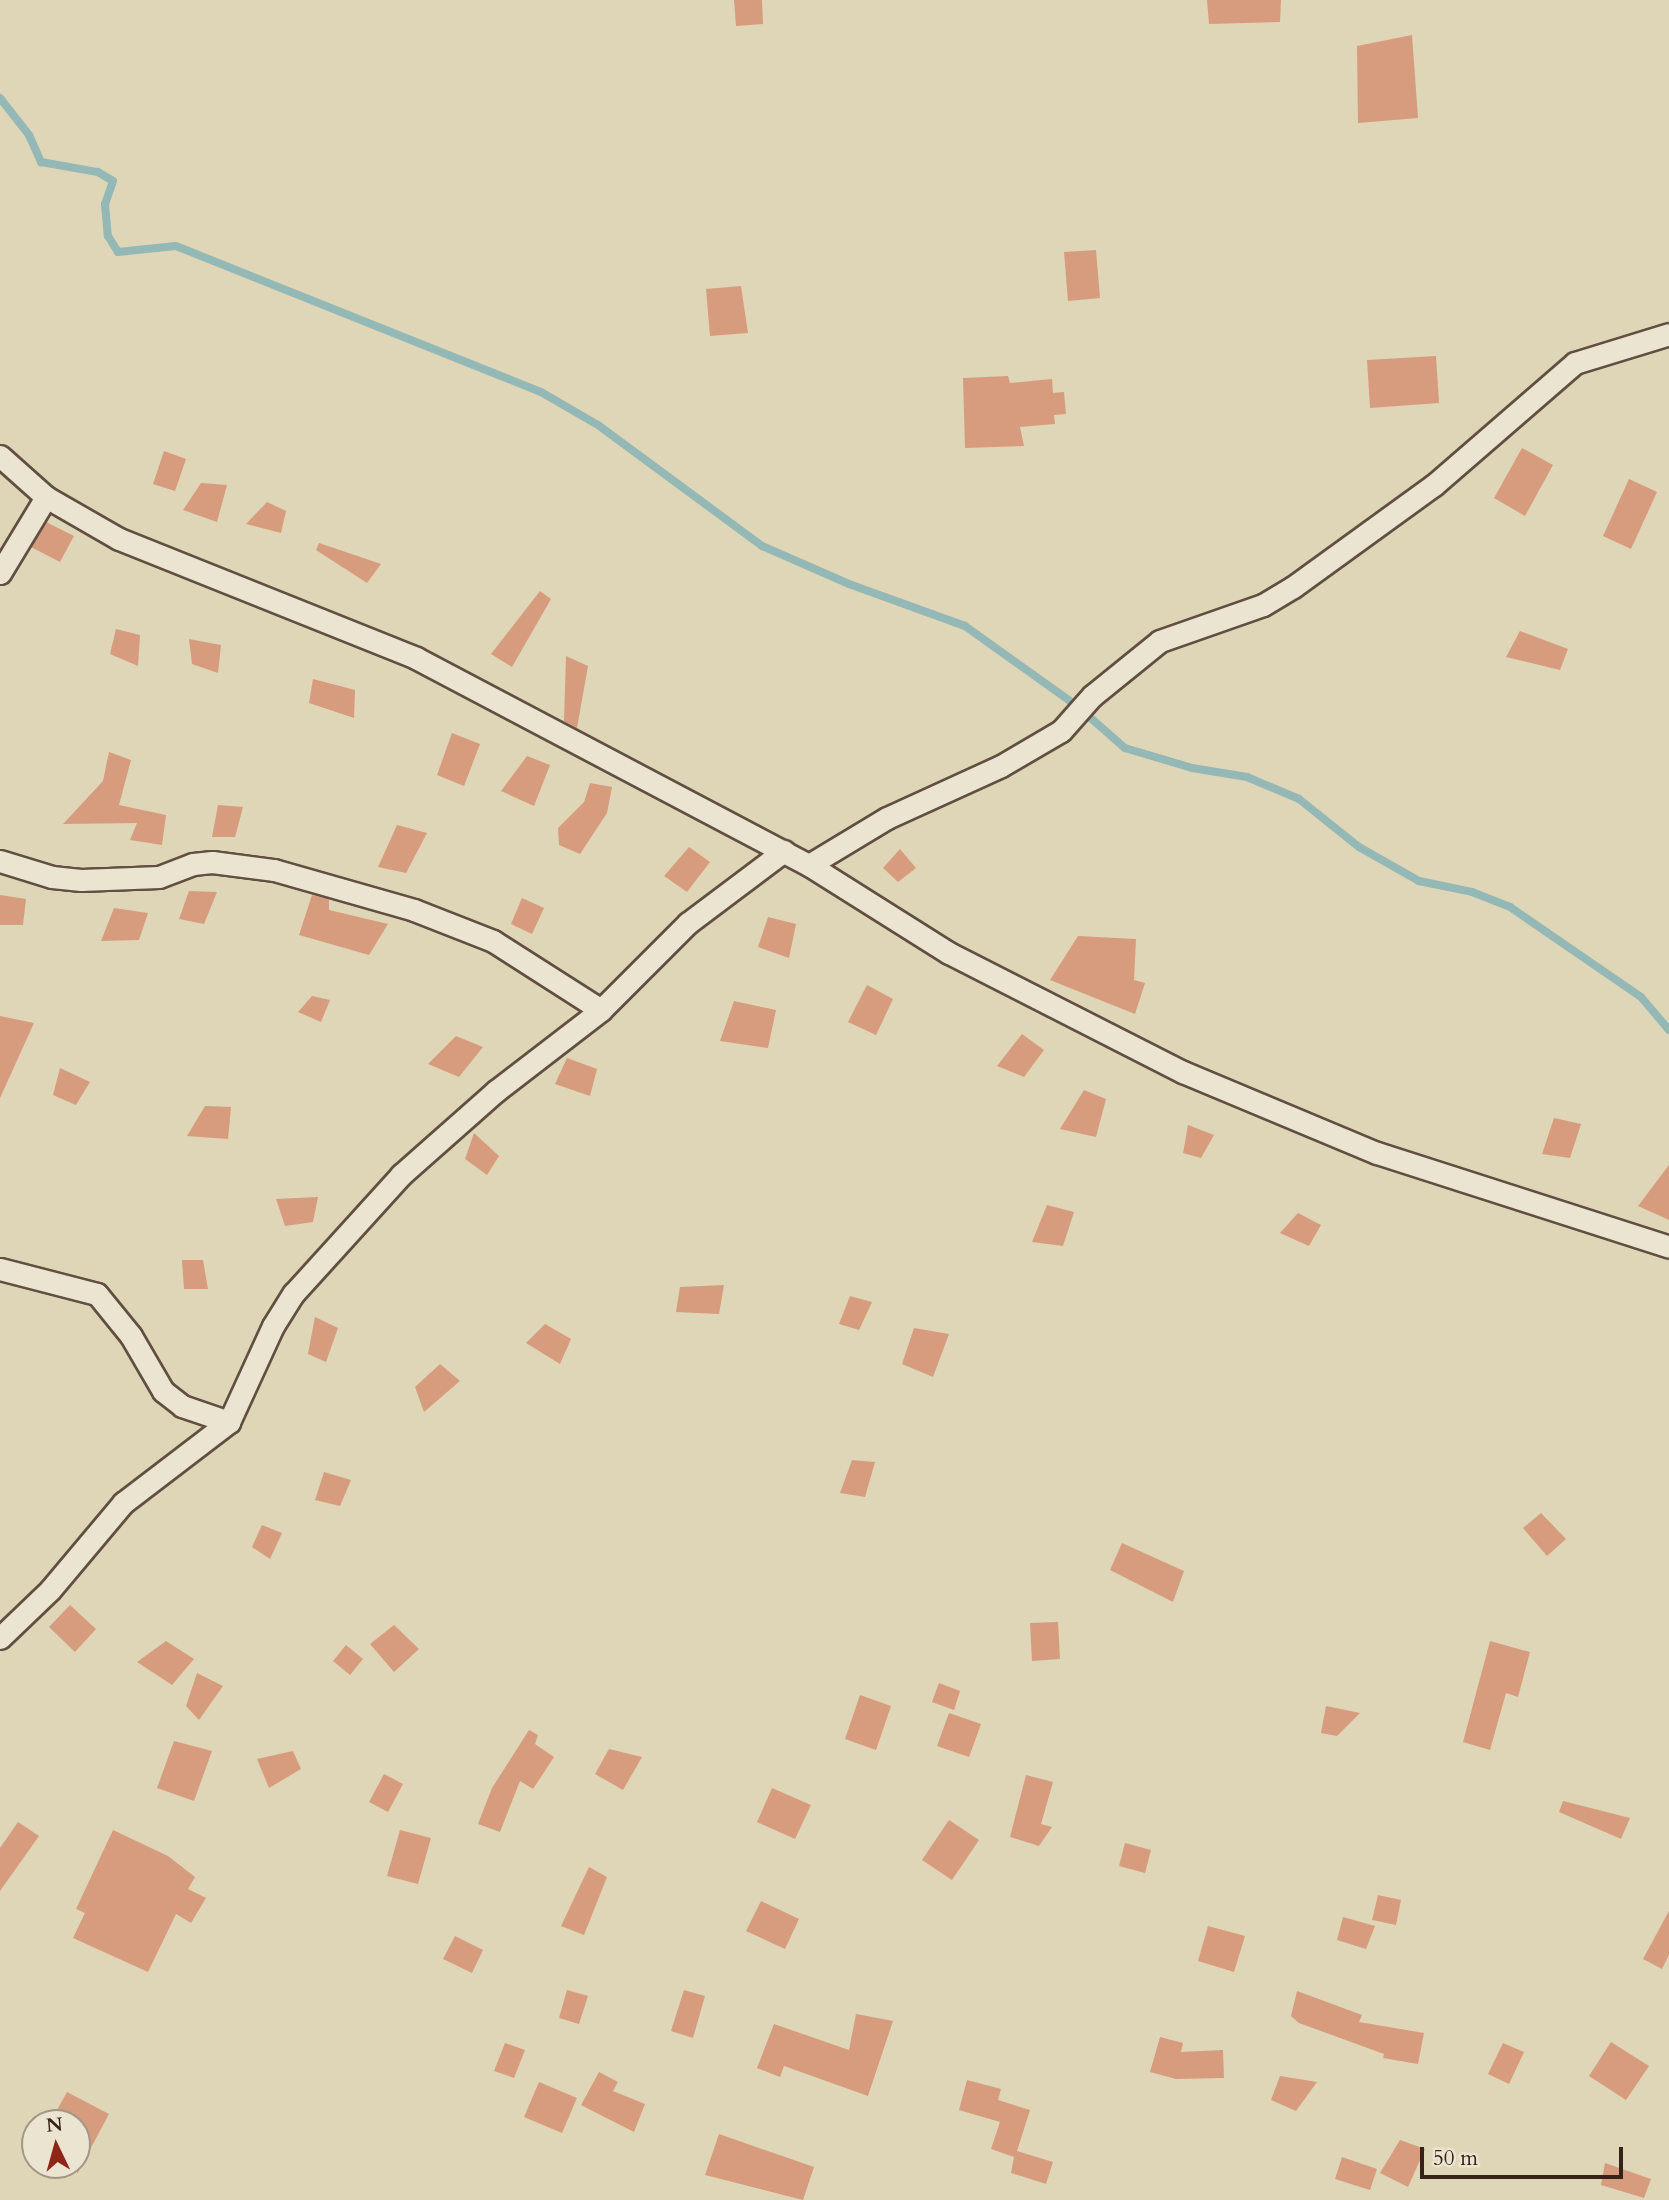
<!DOCTYPE html>
<html>
<head>
<meta charset="utf-8">
<style>
	body { margin:0 }
	#map { position:relative; width:1669px; height:2200px; overflow:hidden; background:#ded6b7; font-family:Cardo,serif }
	div>[style] { position:absolute }
	.stream>* { height:8px; margin:-4px; padding:0 4px; transform-origin:4px; border-radius:4px; background:#94b8b5 }
	.building>* { inset:0; background:#d79c7d }
	.roads { filter:drop-shadow(2px 0 #614f41) drop-shadow(-2px 0 #614f41) drop-shadow(0 2px #614f41) drop-shadow(0 -2px #614f41) }
	.minor>* { height:21px; margin:-10.5px; padding:0 10.5px; transform-origin:10.5px; border-radius:10.5px; background:#eae4d0 }
	span { translate:-50% -50%; white-space:nowrap; text-align:center; line-height:1.15; -webkit-text-stroke:6px #eae4d0; paint-order:stroke }
	.north { position:absolute; left:21px; top:2109px; width:70px; height:70px; box-sizing:border-box; background:#eae4d0; border:2px solid #a29687; border-radius:50%; rotate:355deg; font-size:19px; font-weight:700; line-height:28px; text-align:center; color:#37221a }
	.north::after { content:''; display:block; margin:auto; width:24px; height:32px; background:#8f2418; clip-path:polygon(50% 0,100% 100%,50% 72%,0 100%) }
	.scale { position:absolute; left:1420px; top:2147px; width:203px; height:32px; box-sizing:border-box; border:4px solid #37221a; border-top:0; padding-left:9px; font-size:21px; line-height:24px; white-space:nowrap; color:#37221a; -webkit-text-stroke:5px #eae4d0; paint-order:stroke }
</style>
</head>
<body>
<div id="map">
	<div class="stream">
		<i style="left:0;top:98px;width:47px;rotate:51.9deg"></i>
		<i style="left:29px;top:135px;width:30px;rotate:66deg"></i>
		<i style="left:41px;top:162px;width:58px;rotate:10deg"></i>
		<i style="left:98px;top:172px;width:17px;rotate:31deg"></i>
		<i style="left:113px;top:181px;width:24px;rotate:109deg"></i>
		<i style="left:105px;top:204px;width:32px;rotate:85deg"></i>
		<i style="left:108px;top:236px;width:19px;rotate:58deg"></i>
		<i style="left:118px;top:252px;width:58px;rotate:-5.9deg"></i>
		<i style="left:176px;top:246px;width:393px;rotate:21.8deg"></i>
		<i style="left:541px;top:392px;width:66px;rotate:30.1deg"></i>
		<i style="left:598px;top:425px;width:204px;rotate:36.4deg"></i>
		<i style="left:762px;top:546px;width:95px;rotate:23.6deg"></i>
		<i style="left:849px;top:584px;width:123px;rotate:19.9deg"></i>
		<i style="left:965px;top:626px;width:138px;rotate:35.5deg"></i>
		<i style="left:1077px;top:706px;width:64px;rotate:41.2deg"></i>
		<i style="left:1125px;top:748px;width:70px;rotate:16.6deg"></i>
		<i style="left:1192px;top:768px;width:56px;rotate:9.3deg"></i>
		<i style="left:1247px;top:777px;width:56px;rotate:22.9deg"></i>
		<i style="left:1299px;top:799px;width:77px;rotate:38.7deg"></i>
		<i style="left:1359px;top:847px;width:69px;rotate:29.5deg"></i>
		<i style="left:1419px;top:881px;width:54px;rotate:11.7deg"></i>
		<i style="left:1472px;top:892px;width:41px;rotate:21.5deg"></i>
		<i style="left:1510px;top:907px;width:159px;rotate:34.5deg"></i>
		<i style="left:1641px;top:997px;width:43px;rotate:49.7deg"></i>
	</div>
	<div class="building">
		<i style="clip-path:polygon(734px 0,762px 0,763px 24px,736px 26px)"></i>
		<i style="clip-path:polygon(1207px 0,1281px 0,1280px 22px,1209px 24px)"></i>
		<i style="clip-path:polygon(1412px 35px,1418px 118px,1358px 123px,1357px 46px)"></i>
		<i style="clip-path:polygon(1096px 250px,1100px 298px,1068px 301px,1064px 252px)"></i>
		<i style="clip-path:polygon(741px 286px,748px 333px,710px 336px,706px 289px)"></i>
		<i style="clip-path:polygon(1436px 356px,1439px 403px,1370px 408px,1367px 360px)"></i>
		<i style="clip-path:polygon(1008px 376px,1010px 383px,1052px 379px,1053px 393px,1064px 392px,1066px 414px,1054px 415px,1055px 424px,1020px 427px,1024px 446px,965px 448px,963px 378px)"></i>
		<i style="clip-path:polygon(1522px 448px,1553px 465px,1525px 516px,1494px 498px)"></i>
		<i style="clip-path:polygon(164px 451px,186px 459px,175px 491px,153px 484px)"></i>
		<i style="clip-path:polygon(1629px 479px,1657px 492px,1631px 549px,1603px 536px)"></i>
		<i style="clip-path:polygon(201px 483px,227px 485px,217px 522px,183px 510px)"></i>
		<i style="clip-path:polygon(267px 502px,286px 511px,281px 533px,246px 524px)"></i>
		<i style="clip-path:polygon(46px 522px,74px 536px,60px 562px,31px 547px)"></i>
		<i style="clip-path:polygon(319px 543px,381px 564px,367px 583px,316px 550px)"></i>
		<i style="clip-path:polygon(540px 591px,551px 599px,512px 667px,491px 654px)"></i>
		<i style="clip-path:polygon(116px 629px,140px 635px,138px 666px,110px 654px)"></i>
		<i style="clip-path:polygon(1520px 631px,1568px 649px,1560px 670px,1506px 657px)"></i>
		<i style="clip-path:polygon(189px 639px,221px 645px,218px 673px,192px 664px)"></i>
		<i style="clip-path:polygon(566px 656px,588px 666px,577px 728px,564px 721px)"></i>
		<i style="clip-path:polygon(313px 679px,355px 690px,354px 718px,309px 703px)"></i>
		<i style="clip-path:polygon(452px 733px,480px 744px,464px 786px,437px 775px)"></i>
		<i style="clip-path:polygon(109px 752px,131px 760px,119px 805px,166px 815px,162px 845px,130px 840px,137px 823px,63px 824px,103px 781px)"></i>
		<i style="clip-path:polygon(527px 756px,550px 765px,534px 806px,501px 791px)"></i>
		<i style="clip-path:polygon(590px 783px,612px 787px,607px 813px,580px 854px,559px 845px,558px 828px,584px 802px)"></i>
		<i style="clip-path:polygon(218px 805px,243px 807px,235px 837px,212px 837px)"></i>
		<i style="clip-path:polygon(397px 825px,427px 833px,406px 873px,378px 867px)"></i>
		<i style="clip-path:polygon(689px 847px,710px 862px,687px 892px,664px 876px)"></i>
		<i style="clip-path:polygon(900px 849px,916px 868px,898px 882px,883px 868px)"></i>
		<i style="clip-path:polygon(189px 891px,217px 892px,204px 924px,179px 919px)"></i>
		<i style="clip-path:polygon(0 895px,26px 899px,23px 925px,0 925px)"></i>
		<i style="clip-path:polygon(312px 895px,329px 899px,329px 910px,388px 924px,369px 955px,299px 935px)"></i>
		<i style="clip-path:polygon(522px 898px,544px 908px,532px 934px,511px 924px)"></i>
		<i style="clip-path:polygon(114px 908px,148px 913px,139px 940px,101px 941px)"></i>
		<i style="clip-path:polygon(768px 917px,796px 924px,789px 958px,758px 947px)"></i>
		<i style="clip-path:polygon(1078px 936px,1136px 939px,1134px 980px,1145px 983px,1135px 1014px,1050px 980px)"></i>
		<i style="clip-path:polygon(867px 985px,893px 999px,876px 1035px,848px 1022px)"></i>
		<i style="clip-path:polygon(312px 996px,330px 1000px,321px 1022px,298px 1012px)"></i>
		<i style="clip-path:polygon(734px 1001px,776px 1010px,768px 1048px,720px 1041px)"></i>
		<i style="clip-path:polygon(0 1016px,34px 1023px,0 1098px)"></i>
		<i style="clip-path:polygon(1022px 1034px,1044px 1050px,1024px 1077px,997px 1066px)"></i>
		<i style="clip-path:polygon(456px 1036px,483px 1047px,459px 1077px,428px 1064px)"></i>
		<i style="clip-path:polygon(567px 1058px,597px 1069px,590px 1096px,555px 1084px)"></i>
		<i style="clip-path:polygon(60px 1068px,90px 1082px,76px 1105px,53px 1095px)"></i>
		<i style="clip-path:polygon(1084px 1090px,1106px 1099px,1096px 1137px,1060px 1129px)"></i>
		<i style="clip-path:polygon(205px 1106px,231px 1107px,228px 1139px,187px 1136px)"></i>
		<i style="clip-path:polygon(1554px 1118px,1581px 1124px,1570px 1158px,1542px 1154px)"></i>
		<i style="clip-path:polygon(1188px 1125px,1214px 1135px,1201px 1158px,1183px 1153px)"></i>
		<i style="clip-path:polygon(474px 1133px,499px 1156px,487px 1175px,465px 1159px)"></i>
		<i style="clip-path:polygon(1669px 1165px,1669px 1220px,1638px 1206px)"></i>
		<i style="clip-path:polygon(318px 1197px,313px 1222px,285px 1226px,276px 1199px)"></i>
		<i style="clip-path:polygon(1047px 1205px,1074px 1212px,1063px 1246px,1032px 1242px)"></i>
		<i style="clip-path:polygon(1298px 1213px,1321px 1225px,1309px 1246px,1280px 1233px)"></i>
		<i style="clip-path:polygon(182px 1260px,203px 1260px,208px 1289px,184px 1289px)"></i>
		<i style="clip-path:polygon(724px 1285px,719px 1314px,676px 1312px,680px 1287px)"></i>
		<i style="clip-path:polygon(850px 1296px,872px 1302px,859px 1330px,839px 1324px)"></i>
		<i style="clip-path:polygon(315px 1317px,338px 1328px,326px 1362px,308px 1354px)"></i>
		<i style="clip-path:polygon(545px 1324px,571px 1339px,560px 1364px,526px 1343px)"></i>
		<i style="clip-path:polygon(914px 1328px,949px 1334px,933px 1377px,902px 1364px)"></i>
		<i style="clip-path:polygon(440px 1364px,460px 1381px,424px 1412px,415px 1387px)"></i>
		<i style="clip-path:polygon(852px 1460px,875px 1462px,865px 1497px,840px 1493px)"></i>
		<i style="clip-path:polygon(324px 1472px,351px 1480px,340px 1506px,315px 1500px)"></i>
		<i style="clip-path:polygon(1541px 1513px,1566px 1539px,1547px 1556px,1523px 1528px)"></i>
		<i style="clip-path:polygon(262px 1525px,282px 1533px,270px 1559px,252px 1547px)"></i>
		<i style="clip-path:polygon(1122px 1543px,1184px 1571px,1173px 1602px,1110px 1570px)"></i>
		<i style="clip-path:polygon(70px 1605px,96px 1629px,75px 1652px,49px 1627px)"></i>
		<i style="clip-path:polygon(1058px 1622px,1060px 1659px,1032px 1661px,1030px 1623px)"></i>
		<i style="clip-path:polygon(394px 1625px,419px 1649px,394px 1672px,370px 1644px)"></i>
		<i style="clip-path:polygon(166px 1641px,194px 1659px,172px 1685px,137px 1662px)"></i>
		<i style="clip-path:polygon(1490px 1641px,1530px 1652px,1518px 1697px,1506px 1693px,1490px 1750px,1463px 1742px)"></i>
		<i style="clip-path:polygon(346px 1645px,363px 1659px,350px 1675px,333px 1661px)"></i>
		<i style="clip-path:polygon(197px 1673px,223px 1686px,199px 1720px,186px 1706px)"></i>
		<i style="clip-path:polygon(939px 1683px,960px 1691px,954px 1710px,932px 1702px)"></i>
		<i style="clip-path:polygon(860px 1695px,891px 1706px,876px 1750px,845px 1739px)"></i>
		<i style="clip-path:polygon(1326px 1706px,1360px 1713px,1337px 1736px,1321px 1733px)"></i>
		<i style="clip-path:polygon(949px 1713px,981px 1724px,969px 1757px,937px 1746px)"></i>
		<i style="clip-path:polygon(529px 1730px,538px 1735px,535px 1744px,554px 1757px,533px 1789px,520px 1781px,500px 1832px,478px 1824px,492px 1788px)"></i>
		<i style="clip-path:polygon(174px 1741px,212px 1751px,194px 1801px,157px 1788px)"></i>
		<i style="clip-path:polygon(609px 1749px,642px 1757px,623px 1790px,595px 1774px)"></i>
		<i style="clip-path:polygon(293px 1751px,301px 1769px,269px 1788px,257px 1759px)"></i>
		<i style="clip-path:polygon(384px 1774px,403px 1784px,388px 1812px,369px 1802px)"></i>
		<i style="clip-path:polygon(1026px 1775px,1053px 1782px,1041px 1824px,1052px 1827px,1039px 1846px,1010px 1837px)"></i>
		<i style="clip-path:polygon(772px 1788px,811px 1805px,795px 1839px,757px 1822px)"></i>
		<i style="clip-path:polygon(1563px 1801px,1630px 1818px,1621px 1839px,1559px 1812px)"></i>
		<i style="clip-path:polygon(949px 1820px,979px 1840px,952px 1880px,922px 1860px)"></i>
		<i style="clip-path:polygon(18px 1822px,39px 1836px,0 1891px,0 1848px)"></i>
		<i style="clip-path:polygon(113px 1830px,168px 1856px,195px 1877px,188px 1889px,206px 1898px,191px 1923px,176px 1914px,148px 1972px,73px 1938px,85px 1913px,76px 1909px)"></i>
		<i style="clip-path:polygon(400px 1830px,431px 1838px,418px 1884px,387px 1876px)"></i>
		<i style="clip-path:polygon(1125px 1843px,1151px 1850px,1145px 1873px,1119px 1866px)"></i>
		<i style="clip-path:polygon(589px 1867px,607px 1877px,584px 1935px,561px 1926px)"></i>
		<i style="clip-path:polygon(1378px 1895px,1401px 1900px,1396px 1925px,1372px 1920px)"></i>
		<i style="clip-path:polygon(761px 1901px,799px 1919px,785px 1949px,746px 1931px)"></i>
		<i style="clip-path:polygon(1669px 1911px,1669px 1955px,1662px 1969px,1643px 1959px)"></i>
		<i style="clip-path:polygon(1343px 1917px,1375px 1926px,1366px 1949px,1337px 1940px)"></i>
		<i style="clip-path:polygon(1208px 1926px,1245px 1936px,1234px 1972px,1198px 1961px)"></i>
		<i style="clip-path:polygon(455px 1936px,483px 1950px,472px 1973px,443px 1959px)"></i>
		<i style="clip-path:polygon(567px 1990px,588px 1996px,579px 2024px,559px 2018px)"></i>
		<i style="clip-path:polygon(684px 1990px,705px 1996px,693px 2038px,671px 2031px)"></i>
		<i style="clip-path:polygon(1297px 1991px,1362px 2015px,1359px 2022px,1424px 2033px,1418px 2064px,1383px 2058px,1384px 2054px,1299px 2023px,1291px 2016px)"></i>
		<i style="clip-path:polygon(856px 2014px,893px 2021px,868px 2096px,784px 2066px,780px 2077px,757px 2068px,774px 2024px,849px 2050px)"></i>
		<i style="clip-path:polygon(1160px 2037px,1183px 2043px,1181px 2052px,1223px 2050px,1224px 2078px,1176px 2079px,1150px 2072px)"></i>
		<i style="clip-path:polygon(1611px 2042px,1649px 2066px,1626px 2100px,1589px 2076px)"></i>
		<i style="clip-path:polygon(505px 2043px,525px 2050px,514px 2078px,494px 2071px)"></i>
		<i style="clip-path:polygon(1503px 2043px,1524px 2052px,1509px 2084px,1488px 2074px)"></i>
		<i style="clip-path:polygon(599px 2072px,618px 2082px,613px 2091px,645px 2104px,634px 2132px,581px 2105px)"></i>
		<i style="clip-path:polygon(1280px 2076px,1317px 2082px,1296px 2111px,1271px 2100px)"></i>
		<i style="clip-path:polygon(967px 2080px,1001px 2089px,998px 2100px,1030px 2110px,1017px 2151px,1053px 2162px,1046px 2184px,1011px 2173px,1014px 2157px,991px 2149px,1000px 2122px,959px 2110px)"></i>
		<i style="clip-path:polygon(539px 2082px,577px 2098px,562px 2133px,524px 2117px)"></i>
		<i style="clip-path:polygon(67px 2092px,109px 2114px,77px 2174px,77px 2121px,57px 2110px)"></i>
		<i style="clip-path:polygon(719px 2134px,814px 2167px,803px 2200px,705px 2175px)"></i>
		<i style="clip-path:polygon(1400px 2140px,1425px 2149px,1408px 2187px,1380px 2173px)"></i>
		<i style="clip-path:polygon(1342px 2157px,1377px 2169px,1370px 2190px,1335px 2179px)"></i>
		<i style="clip-path:polygon(1605px 2163px,1651px 2179px,1644px 2198px,1601px 2185px)"></i>
	</div>
	<div class="roads">
		<div class="minor">
			<i style="left:0;top:456px;width:62px;rotate:41.7deg"></i>
			<i style="left:46px;top:497px;width:84px;rotate:29.9deg"></i>
			<i style="left:119px;top:539px;width:320px;rotate:21.8deg"></i>
			<i style="left:416px;top:658px;width:444px;rotate:27.8deg"></i>
			<i style="left:809px;top:865px;width:165px;rotate:32.2deg"></i>
			<i style="left:949px;top:953px;width:263px;rotate:27deg"></i>
			<i style="left:1183px;top:1072px;width:210px;rotate:22.7deg"></i>
			<i style="left:1377px;top:1153px;width:307px;rotate:17.8deg"></i>
			<i style="left:0;top:573px;width:89px;rotate:-58.8deg"></i>
			<i style="left:0;top:861px;width:54px;rotate:17.1deg"></i>
			<i style="left:52px;top:877px;width:29px;rotate:6deg"></i>
			<i style="left:81px;top:880px;width:78px;rotate:-2.2deg"></i>
			<i style="left:159px;top:877px;width:36px;rotate:-21deg"></i>
			<i style="left:193px;top:864px;width:19px;rotate:-6deg"></i>
			<i style="left:212px;top:862px;width:63px;rotate:7.4deg"></i>
			<i style="left:274px;top:870px;width:146px;rotate:15.9deg"></i>
			<i style="left:414px;top:910px;width:85px;rotate:21.4deg"></i>
			<i style="left:493px;top:941px;width:128px;rotate:32.6deg"></i>
			<i style="left:809px;top:865px;width:91px;rotate:-31.1deg"></i>
			<i style="left:887px;top:818px;width:125px;rotate:-24.5deg"></i>
			<i style="left:1001px;top:766px;width:69px;rotate:-30.3deg"></i>
			<i style="left:1061px;top:731px;width:47px;rotate:-48.5deg"></i>
			<i style="left:1092px;top:696px;width:87px;rotate:-39deg"></i>
			<i style="left:1160px;top:641px;width:109px;rotate:-19.3deg"></i>
			<i style="left:1263px;top:605px;width:35px;rotate:-31deg"></i>
			<i style="left:1293px;top:587px;width:174px;rotate:-35.9deg"></i>
			<i style="left:1434px;top:485px;width:186px;rotate:-40.9deg"></i>
			<i style="left:1575px;top:363px;width:98px;rotate:-17.1deg"></i>
			<i style="left:0;top:1269px;width:100px;rotate:14.5deg"></i>
			<i style="left:97px;top:1294px;width:54px;rotate:51deg"></i>
			<i style="left:131px;top:1336px;width:64px;rotate:59.8deg"></i>
			<i style="left:163px;top:1391px;width:24px;rotate:38deg"></i>
			<i style="left:182px;top:1406px;width:50px;rotate:18.8deg"></i>
			<i style="left:0;top:1638px;width:69px;rotate:-43.8deg"></i>
			<i style="left:50px;top:1590px;width:114px;rotate:-50deg"></i>
			<i style="left:123px;top:1503px;width:133px;rotate:-37.4deg"></i>
			<i style="left:229px;top:1422px;width:106px;rotate:-65.4deg"></i>
			<i style="left:273px;top:1326px;width:39px;rotate:-58deg"></i>
			<i style="left:294px;top:1293px;width:159px;rotate:-47.8deg"></i>
			<i style="left:401px;top:1175px;width:127px;rotate:-41.5deg"></i>
			<i style="left:496px;top:1091px;width:133px;rotate:-37.6deg"></i>
			<i style="left:601px;top:1010px;width:123px;rotate:-45deg"></i>
			<i style="left:688px;top:923px;width:120px;rotate:-36.9deg"></i>
		</div>
	</div>
	<div class="north">N</div>
	<div class="scale">50 m</div>
</div>
</body>
</html>
